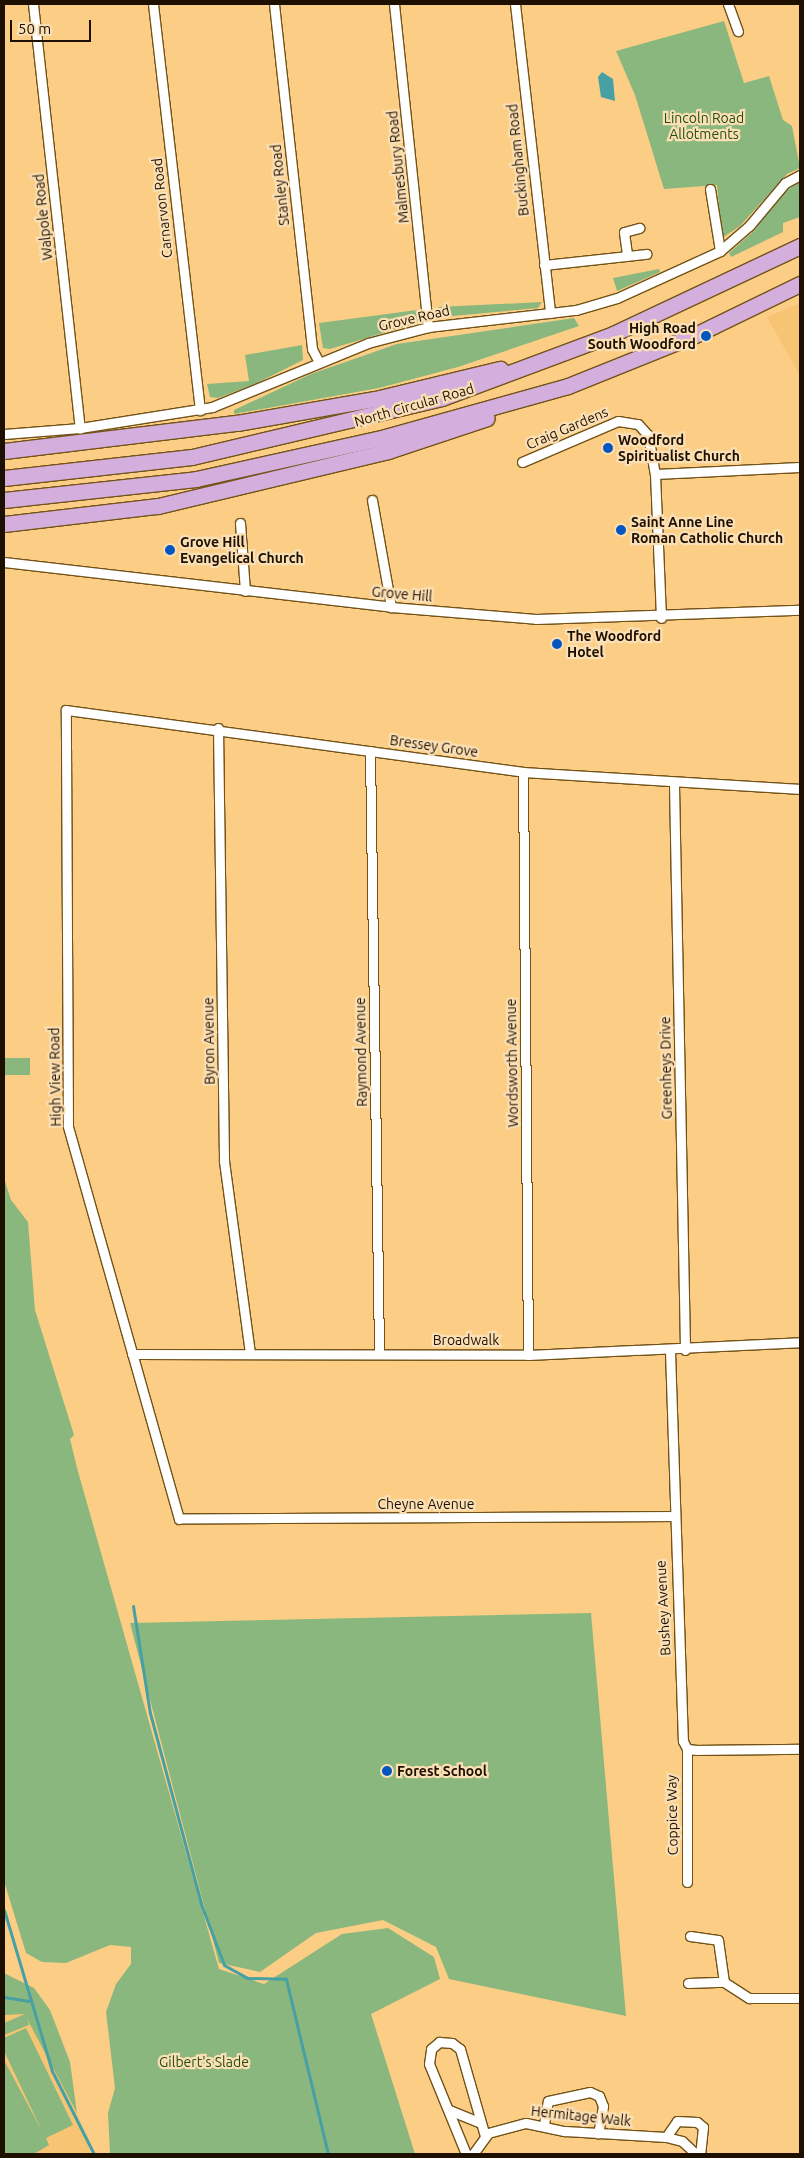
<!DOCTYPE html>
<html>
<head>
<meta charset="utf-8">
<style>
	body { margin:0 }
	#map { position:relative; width:804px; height:2158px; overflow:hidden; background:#fcce85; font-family:Ubuntu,sans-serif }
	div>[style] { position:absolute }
	.built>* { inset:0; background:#f6c472 }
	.green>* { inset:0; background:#8ab77d }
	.water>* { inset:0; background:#47a0a4 }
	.stream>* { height:3px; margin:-1.5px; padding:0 1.5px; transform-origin:1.5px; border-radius:1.5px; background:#47a0a4 }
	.roads { filter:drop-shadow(1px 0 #725217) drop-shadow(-1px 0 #725217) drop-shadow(0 1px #725217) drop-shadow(0 -1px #725217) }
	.minor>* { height:9px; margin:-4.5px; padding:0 4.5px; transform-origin:4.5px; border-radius:4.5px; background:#fff }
	.trunk>* { height:15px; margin:-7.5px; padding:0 7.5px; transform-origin:7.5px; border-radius:7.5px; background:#d4afde }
	.dots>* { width:14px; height:14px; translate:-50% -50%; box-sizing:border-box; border:2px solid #fbdfb5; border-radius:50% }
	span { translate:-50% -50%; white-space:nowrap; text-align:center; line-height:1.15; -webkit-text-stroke:4.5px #fbdfb5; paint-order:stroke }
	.park-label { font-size:14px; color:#224f11 }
	.street-label { font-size:14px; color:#1d1000 }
	.poi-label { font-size:14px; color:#1d1000; font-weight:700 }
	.right { translate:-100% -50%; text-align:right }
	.left { translate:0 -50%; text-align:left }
	.frame { position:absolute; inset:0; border:5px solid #1d1000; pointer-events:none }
	.scale { position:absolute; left:10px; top:20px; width:81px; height:22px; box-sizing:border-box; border:2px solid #1d1000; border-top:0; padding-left:6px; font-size:15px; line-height:18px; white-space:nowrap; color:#1d1000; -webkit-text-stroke:4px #fbdfb5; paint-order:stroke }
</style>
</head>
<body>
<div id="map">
	<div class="built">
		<i style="clip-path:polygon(800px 303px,800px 376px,767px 317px)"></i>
		<i style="clip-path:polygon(23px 2012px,77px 2113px,91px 2154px,4px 2154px,4px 2015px)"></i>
	</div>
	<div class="green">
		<i style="clip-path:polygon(724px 21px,744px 83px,769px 76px,783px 120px,792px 126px,800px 168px,787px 174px,740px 226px,722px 238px,717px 185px,664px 189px,635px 95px,616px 51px)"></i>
		<i style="clip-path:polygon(799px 181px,800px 217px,783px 223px,783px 232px,731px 257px,729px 253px,755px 230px,775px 200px)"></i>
		<i style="clip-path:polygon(659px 269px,660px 272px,617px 291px,613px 278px)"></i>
		<i style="clip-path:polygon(542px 302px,538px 308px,442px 317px,438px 307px)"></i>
		<i style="clip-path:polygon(417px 310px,418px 321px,413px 324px,330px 349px,323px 348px,319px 323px)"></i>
		<i style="clip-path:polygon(574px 318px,579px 326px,458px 367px,379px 388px,234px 414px,234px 410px,311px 374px,397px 344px)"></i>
		<i style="clip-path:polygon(302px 345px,303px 360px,257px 383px,218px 398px,210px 397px,207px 384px,249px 381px,245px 355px)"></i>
		<i style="clip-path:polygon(4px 1058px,30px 1058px,30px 1075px,4px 1075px)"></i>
		<i style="clip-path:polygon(4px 1178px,11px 1200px,28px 1222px,35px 1310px,74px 1435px,70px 1439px,77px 1468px,219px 1969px,264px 1984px,342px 1934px,388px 1928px,434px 1957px,440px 1979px,371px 2014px,415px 2154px,110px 2154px,108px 2113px,115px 2088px,106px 2012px,116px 1984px,131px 1964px,131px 1947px,110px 1945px,66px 1963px,42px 1962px,26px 1953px,4px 1881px)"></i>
		<i style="clip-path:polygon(591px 1613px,626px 2016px,449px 1979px,436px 1947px,383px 1920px,316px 1933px,260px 1972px,219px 1963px,130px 1623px)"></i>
		<i style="clip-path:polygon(4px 1973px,34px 1988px,50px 2010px,70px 2062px,77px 2113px,27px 2019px,29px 2025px,4px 2035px,4px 2023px,25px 2014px,4px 2015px)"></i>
		<i style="clip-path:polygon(26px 2028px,73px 2125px,46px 2138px,49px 2145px,34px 2154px,4px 2154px,4px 2060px,42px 2131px,4px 2051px,4px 2038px)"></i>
	</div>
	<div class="water">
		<i style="clip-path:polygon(602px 72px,613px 79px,615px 101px,601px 97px,598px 77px)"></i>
	</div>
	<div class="stream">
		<i style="left:133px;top:1606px;width:108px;rotate:81deg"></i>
		<i style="left:150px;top:1713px;width:198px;rotate:75deg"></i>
		<i style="left:201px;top:1904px;width:65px;rotate:69.3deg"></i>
		<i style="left:224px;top:1965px;width:26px;rotate:29deg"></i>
		<i style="left:247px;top:1978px;width:39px;rotate:1deg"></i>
		<i style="left:286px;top:1979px;width:180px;rotate:76.5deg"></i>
		<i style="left:4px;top:1910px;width:168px;rotate:73.4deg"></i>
		<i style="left:52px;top:2071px;width:93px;rotate:63.2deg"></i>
		<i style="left:4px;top:1997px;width:25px;rotate:9deg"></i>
	</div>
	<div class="roads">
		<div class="minor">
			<i style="left:33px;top:4px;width:427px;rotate:83.7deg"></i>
			<i style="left:153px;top:4px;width:409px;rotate:83.4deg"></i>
			<i style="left:274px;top:4px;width:347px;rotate:83.7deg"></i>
			<i style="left:312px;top:349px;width:15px;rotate:62deg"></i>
			<i style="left:394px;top:4px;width:325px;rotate:84deg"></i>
			<i style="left:515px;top:4px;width:311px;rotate:83.5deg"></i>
			<i style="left:728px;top:4px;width:29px;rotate:70deg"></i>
			<i style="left:710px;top:189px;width:63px;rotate:80.8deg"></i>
			<i style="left:627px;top:254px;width:22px;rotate:-98deg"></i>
			<i style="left:624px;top:232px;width:16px;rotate:-15deg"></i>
			<i style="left:544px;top:265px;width:103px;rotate:-6.2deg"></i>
			<i style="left:4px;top:434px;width:76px;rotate:-4.5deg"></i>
			<i style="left:80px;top:428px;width:134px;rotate:-9deg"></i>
			<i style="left:212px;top:407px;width:169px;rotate:-22.3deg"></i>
			<i style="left:368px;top:343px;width:62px;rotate:-14.9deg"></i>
			<i style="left:428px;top:327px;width:149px;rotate:-6.6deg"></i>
			<i style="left:576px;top:310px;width:43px;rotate:-16.3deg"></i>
			<i style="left:617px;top:298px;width:113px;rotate:-24.5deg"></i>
			<i style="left:720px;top:251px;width:38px;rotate:-41deg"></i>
			<i style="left:749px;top:226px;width:56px;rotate:-50.1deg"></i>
			<i style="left:785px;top:183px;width:17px;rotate:-28deg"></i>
			<i style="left:522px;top:462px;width:104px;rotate:-23.1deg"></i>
			<i style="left:618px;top:421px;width:20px;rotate:9deg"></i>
			<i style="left:638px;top:424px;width:15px;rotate:48deg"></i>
			<i style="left:648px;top:435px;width:40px;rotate:80deg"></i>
			<i style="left:655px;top:474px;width:144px;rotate:87.6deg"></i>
			<i style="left:655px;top:474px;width:145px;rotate:-2.8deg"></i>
			<i style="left:372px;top:500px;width:109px;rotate:79.9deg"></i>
			<i style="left:240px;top:523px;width:68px;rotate:85.8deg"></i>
			<i style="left:4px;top:562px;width:390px;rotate:6.6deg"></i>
			<i style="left:391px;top:607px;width:145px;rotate:4.7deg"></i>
			<i style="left:536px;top:619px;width:264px;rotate:-2deg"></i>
			<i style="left:218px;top:728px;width:433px;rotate:89.2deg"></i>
			<i style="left:224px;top:1161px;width:194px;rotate:82.3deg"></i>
			<i style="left:370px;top:751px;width:602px;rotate:89.14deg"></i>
			<i style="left:523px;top:772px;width:583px;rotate:89.51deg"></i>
			<i style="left:674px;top:785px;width:565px;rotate:88.88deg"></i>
			<i style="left:670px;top:1351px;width:390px;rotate:88.1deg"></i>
			<i style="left:683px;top:1741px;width:9px;rotate:63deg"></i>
			<i style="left:687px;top:1749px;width:10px;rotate:6deg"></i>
			<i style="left:697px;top:1750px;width:103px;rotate:-0.6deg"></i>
			<i style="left:132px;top:1354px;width:396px;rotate:0.1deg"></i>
			<i style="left:528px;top:1355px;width:272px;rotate:-2.7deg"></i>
			<i style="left:673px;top:1516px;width:494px;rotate:179.7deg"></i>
			<i style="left:179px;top:1519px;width:408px;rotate:-105.8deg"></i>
			<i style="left:68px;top:1126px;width:416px;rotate:-90.3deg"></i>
			<i style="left:66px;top:710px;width:461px;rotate:7.7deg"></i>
			<i style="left:523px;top:772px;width:278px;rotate:3.5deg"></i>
			<i style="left:687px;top:1882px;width:133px;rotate:-90deg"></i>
			<i style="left:690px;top:1936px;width:28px;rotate:8deg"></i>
			<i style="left:718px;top:1940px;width:42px;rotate:81.9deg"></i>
			<i style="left:724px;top:1982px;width:30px;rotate:33deg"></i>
			<i style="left:749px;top:1998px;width:51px"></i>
			<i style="left:688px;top:1983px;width:36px;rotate:-2deg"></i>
			<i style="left:449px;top:2110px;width:32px;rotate:22deg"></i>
			<i style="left:544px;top:2125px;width:24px;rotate:-81deg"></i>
			<i style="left:548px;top:2101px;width:43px;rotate:-12.1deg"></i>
			<i style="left:590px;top:2092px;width:10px;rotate:24deg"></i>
			<i style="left:599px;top:2096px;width:11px;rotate:68deg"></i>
			<i style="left:603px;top:2106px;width:28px;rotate:100deg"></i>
			<i style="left:666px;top:2137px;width:19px;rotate:-55deg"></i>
			<i style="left:677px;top:2121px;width:20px;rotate:3deg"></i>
			<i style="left:697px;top:2122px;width:8px;rotate:40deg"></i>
			<i style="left:703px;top:2127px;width:27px;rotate:96deg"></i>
			<i style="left:466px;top:2154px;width:97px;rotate:-112.3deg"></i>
			<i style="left:429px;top:2064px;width:15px;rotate:-82deg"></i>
			<i style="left:431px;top:2049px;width:11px;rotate:-41deg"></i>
			<i style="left:439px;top:2042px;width:13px;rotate:4deg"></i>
			<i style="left:452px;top:2043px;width:10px;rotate:37deg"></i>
			<i style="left:460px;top:2049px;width:91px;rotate:74deg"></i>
			<i style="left:473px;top:2154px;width:26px;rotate:-54deg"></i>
			<i style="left:488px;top:2133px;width:39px;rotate:-15deg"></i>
			<i style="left:526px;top:2123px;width:40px;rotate:12deg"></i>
			<i style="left:565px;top:2131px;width:101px;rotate:3.4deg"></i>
			<i style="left:666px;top:2137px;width:16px;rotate:14deg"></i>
			<i style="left:682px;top:2141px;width:19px;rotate:43deg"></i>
		</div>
		<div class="trunk">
			<i style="left:4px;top:451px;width:235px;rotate:-6.9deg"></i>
			<i style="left:237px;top:423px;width:140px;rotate:-9.9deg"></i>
			<i style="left:375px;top:399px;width:129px;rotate:-13.5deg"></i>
			<i style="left:4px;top:478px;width:189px;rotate:-6.4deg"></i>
			<i style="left:192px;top:457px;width:257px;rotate:-13.3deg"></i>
			<i style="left:442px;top:398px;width:183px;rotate:-20.5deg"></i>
			<i style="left:613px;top:334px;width:207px;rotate:-25.2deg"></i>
			<i style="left:4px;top:500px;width:193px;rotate:-6.2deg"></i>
			<i style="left:196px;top:479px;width:194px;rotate:-12.5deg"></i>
			<i style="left:385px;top:437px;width:190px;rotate:-15.6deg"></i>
			<i style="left:568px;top:386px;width:137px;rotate:-21.9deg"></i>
			<i style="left:695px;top:335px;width:117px;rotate:-25.9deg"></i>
			<i style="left:4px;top:524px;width:155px;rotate:-6.7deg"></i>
			<i style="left:158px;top:506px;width:236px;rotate:-13.4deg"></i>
			<i style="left:388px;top:451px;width:104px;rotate:-18.4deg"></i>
		</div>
	</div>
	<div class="dots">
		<i style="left:706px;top:336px;background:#0356c0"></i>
		<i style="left:608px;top:448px;background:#0356c0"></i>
		<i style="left:621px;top:530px;background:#0356c0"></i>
		<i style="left:170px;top:550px;background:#0356c0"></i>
		<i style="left:557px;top:644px;background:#0356c0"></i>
		<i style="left:387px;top:1771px;background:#0356c0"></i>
	</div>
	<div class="park-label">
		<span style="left:704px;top:126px">Lincoln Road<br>Allotments</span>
		<span style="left:204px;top:2062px">Gilbert's Slade</span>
	</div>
	<div class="street-label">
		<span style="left:518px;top:160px;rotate:-96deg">Buckingham Road</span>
		<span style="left:398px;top:167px;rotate:-96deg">Malmesbury Road</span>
		<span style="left:280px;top:185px;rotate:-96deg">Stanley Road</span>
		<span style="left:162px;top:208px;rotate:-96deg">Carnarvon Road</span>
		<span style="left:43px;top:217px;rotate:-96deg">Walpole Road</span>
		<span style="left:414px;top:318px;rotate:-13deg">Grove Road</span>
		<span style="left:414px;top:405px;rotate:-16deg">North Circular Road</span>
		<span style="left:567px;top:428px;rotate:-23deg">Craig Gardens</span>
		<span style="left:402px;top:594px;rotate:5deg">Grove Hill</span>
		<span style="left:434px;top:746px;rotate:8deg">Bressey Grove</span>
		<span style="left:209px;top:1041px;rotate:-91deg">Byron Avenue</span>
		<span style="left:361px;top:1052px;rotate:-91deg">Raymond Avenue</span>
		<span style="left:512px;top:1063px;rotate:-91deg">Wordsworth Avenue</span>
		<span style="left:666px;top:1068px;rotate:-91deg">Greenheys Drive</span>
		<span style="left:55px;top:1077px;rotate:-91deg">High View Road</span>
		<span style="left:466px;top:1340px">Broadwalk</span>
		<span style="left:426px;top:1504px">Cheyne Avenue</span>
		<span style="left:663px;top:1608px;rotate:-93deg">Bushey Avenue</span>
		<span style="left:672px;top:1815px;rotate:-91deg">Coppice Way</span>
		<span style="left:581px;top:2116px;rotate:6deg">Hermitage Walk</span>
	</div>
	<div class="poi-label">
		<span class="right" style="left:696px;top:336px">High Road<br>South Woodford</span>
		<span class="left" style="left:618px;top:448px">Woodford<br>Spiritualist Church</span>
		<span class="left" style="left:631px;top:530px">Saint Anne Line<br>Roman Catholic Church</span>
		<span class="left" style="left:180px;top:550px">Grove Hill<br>Evangelical Church</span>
		<span class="left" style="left:567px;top:644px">The Woodford<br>Hotel</span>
		<span class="left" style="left:397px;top:1771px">Forest School</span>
	</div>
	<div class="frame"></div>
	<div class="scale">50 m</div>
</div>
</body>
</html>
